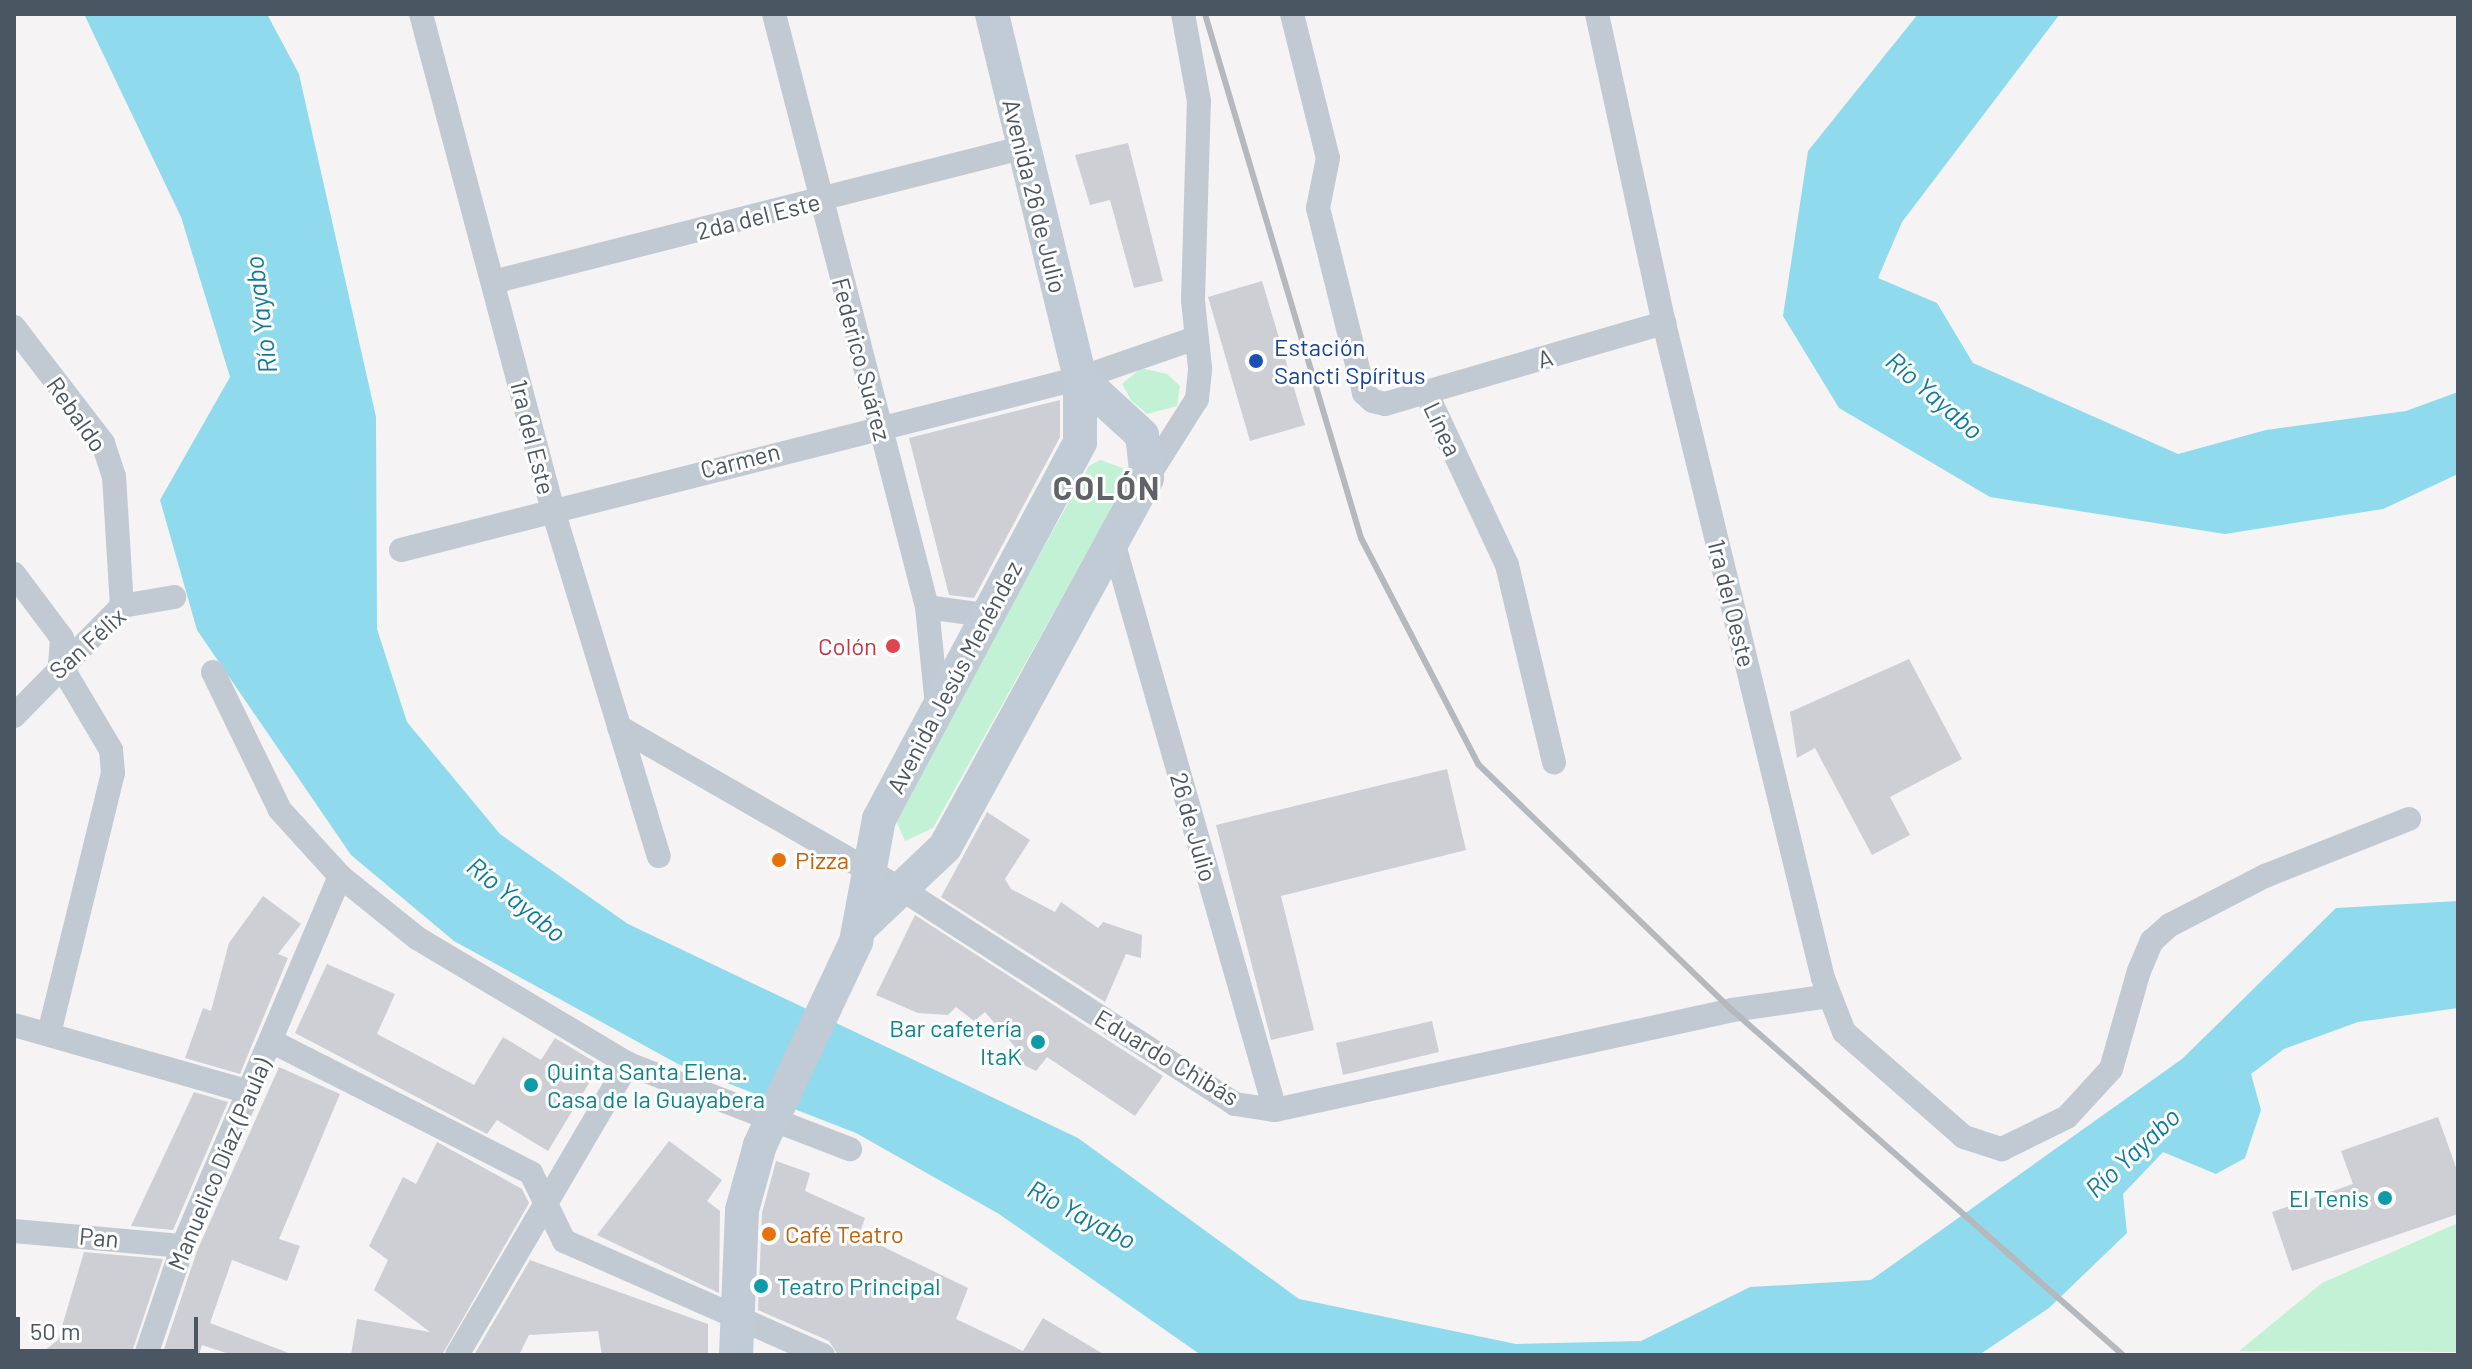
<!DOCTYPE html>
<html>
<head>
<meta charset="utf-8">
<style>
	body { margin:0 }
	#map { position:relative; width:2472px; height:1369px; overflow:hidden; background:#f5f3f3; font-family:Barlow,sans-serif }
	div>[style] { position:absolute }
	.green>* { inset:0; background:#c3f1d5 }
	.water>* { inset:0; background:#90daee }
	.building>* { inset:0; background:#cdcfd5 }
	.street>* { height:24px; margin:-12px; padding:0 12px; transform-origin:12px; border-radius:12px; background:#c1cad2 }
	.secondary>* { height:34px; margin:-17px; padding:0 17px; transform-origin:17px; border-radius:17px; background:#c1cbd6 }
	.rail>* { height:6px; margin:-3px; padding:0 3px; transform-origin:3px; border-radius:3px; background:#b5b8bd }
	.secondary-bridge>* { height:34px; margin:-17px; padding:0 17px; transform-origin:17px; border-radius:17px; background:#c1cbd6 }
	.dots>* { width:22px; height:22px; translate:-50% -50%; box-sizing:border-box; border:4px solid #fff; border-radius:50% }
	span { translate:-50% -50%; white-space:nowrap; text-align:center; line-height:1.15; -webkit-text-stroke:6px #fff; paint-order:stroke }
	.street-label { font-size:24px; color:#4a5661 }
	.transit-label { font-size:24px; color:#164399 }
	.left { translate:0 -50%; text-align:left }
	.health-label { font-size:24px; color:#be3a42 }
	.right { translate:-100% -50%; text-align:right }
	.food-label { font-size:24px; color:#c56008 }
	.culture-label { font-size:24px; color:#0d838f }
	.water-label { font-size:26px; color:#0c7c9b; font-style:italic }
	.district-label { font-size:32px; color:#5f6368; font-weight:700; letter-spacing:2px }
	.frame { position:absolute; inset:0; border:16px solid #4a5661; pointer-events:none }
	.scale { position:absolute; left:16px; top:1317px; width:182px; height:36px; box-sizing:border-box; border:4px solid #4a5661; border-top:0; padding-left:10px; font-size:24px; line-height:28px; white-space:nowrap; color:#4a5661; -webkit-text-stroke:6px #fff; paint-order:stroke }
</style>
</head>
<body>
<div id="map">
	<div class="green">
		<i style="clip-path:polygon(1141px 368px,1167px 374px,1180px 386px,1177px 406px,1147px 414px,1131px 400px,1122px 384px)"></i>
		<i style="clip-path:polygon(1100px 460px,1123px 468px,1125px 485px,933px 828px,905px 841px,894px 816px,1089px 466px)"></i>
		<i style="clip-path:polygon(2458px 1223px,2458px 1352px,2239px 1351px,2322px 1283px)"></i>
	</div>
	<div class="water">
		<i style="clip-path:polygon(84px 14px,267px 14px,299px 74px,376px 417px,377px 629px,407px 722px,500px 834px,628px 924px,1078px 1138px,1299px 1299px,1516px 1344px,1641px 1341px,1750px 1287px,1871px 1280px,2182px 1059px,2336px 908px,2458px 901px,2458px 1008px,2358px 1022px,2284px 1049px,2251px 1074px,2261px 1110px,2245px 1158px,2216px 1174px,2163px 1152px,2123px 1194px,2127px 1233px,2049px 1308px,1979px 1355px,1201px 1355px,999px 1214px,856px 1133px,678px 1064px,454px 941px,351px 855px,197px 630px,160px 500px,230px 377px,181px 217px)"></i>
		<i style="clip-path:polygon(1918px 14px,2060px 14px,1902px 222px,1878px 278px,1937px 303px,1973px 363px,2178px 454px,2266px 430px,2406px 411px,2458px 392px,2458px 474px,2383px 509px,2225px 534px,1990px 497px,1839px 408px,1783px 316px,1808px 151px)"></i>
	</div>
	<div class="building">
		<i style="clip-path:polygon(1128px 143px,1163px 281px,1134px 288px,1110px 200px,1090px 205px,1075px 155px)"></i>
		<i style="clip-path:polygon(1262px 281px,1305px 425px,1250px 441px,1208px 297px)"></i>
		<i style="clip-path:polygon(1060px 400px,1060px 437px,974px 598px,949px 595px,909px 438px)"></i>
		<i style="clip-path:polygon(1909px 659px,1962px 759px,1890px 797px,1910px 835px,1872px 855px,1815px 748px,1797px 758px,1790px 712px)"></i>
		<i style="clip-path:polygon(1447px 769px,1466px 850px,1281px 896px,1314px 1030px,1271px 1040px,1216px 825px)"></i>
		<i style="clip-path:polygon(987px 812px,1030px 840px,1005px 879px,1011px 889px,1055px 912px,1061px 902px,1098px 928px,1103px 922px,1142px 935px,1141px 958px,1126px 954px,1105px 1002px,941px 897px)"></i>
		<i style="clip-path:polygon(263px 896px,301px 924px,278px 954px,288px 958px,240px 1074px,185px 1058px,203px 1008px,211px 1011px,229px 943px)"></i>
		<i style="clip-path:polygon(915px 915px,1163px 1076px,1135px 1116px,1047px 1057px,1036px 1071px,1010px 1058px,1016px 1048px,985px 1012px,974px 1021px,956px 1007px,948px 1015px,918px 1013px,876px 995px)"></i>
		<i style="clip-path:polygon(327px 964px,395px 994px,377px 1034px,474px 1085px,503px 1037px,541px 1060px,555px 1038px,600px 1065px,548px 1151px,497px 1120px,487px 1134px,295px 1033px)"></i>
		<i style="clip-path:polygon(1432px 1021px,1439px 1052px,1343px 1075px,1336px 1043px)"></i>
		<i style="clip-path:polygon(279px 1067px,340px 1094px,279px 1239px,300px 1246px,287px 1281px,232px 1260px,210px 1323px,294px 1355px,232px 1355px,202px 1345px,199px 1355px,162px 1355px,197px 1251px)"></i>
		<i style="clip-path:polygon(194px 1092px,228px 1102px,173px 1230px,131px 1226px)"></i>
		<i style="clip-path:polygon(2438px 1117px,2458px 1173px,2458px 1214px,2292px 1271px,2272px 1212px,2353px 1184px,2341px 1151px)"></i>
		<i style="clip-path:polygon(669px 1141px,722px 1180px,707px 1201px,720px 1211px,719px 1293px,597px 1235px)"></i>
		<i style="clip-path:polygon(437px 1142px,522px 1189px,529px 1203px,442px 1355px,351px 1355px,357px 1319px,430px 1332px,374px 1290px,388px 1260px,369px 1246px,403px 1177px,416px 1184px)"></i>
		<i style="clip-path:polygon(776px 1161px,810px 1173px,805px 1191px,865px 1218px,859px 1235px,968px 1288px,956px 1319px,1023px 1351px,1043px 1318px,1105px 1355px,838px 1355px,829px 1341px,758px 1310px,762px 1213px)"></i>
		<i style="clip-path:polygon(84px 1252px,163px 1259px,131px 1355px,39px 1355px,58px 1340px)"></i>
		<i style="clip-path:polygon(530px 1260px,708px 1324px,708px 1355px,602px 1355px,598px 1331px,529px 1335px,519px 1355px,474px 1355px)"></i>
	</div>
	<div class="street">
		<i style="left:421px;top:14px;width:510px;rotate:75.12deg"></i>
		<i style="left:552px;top:507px;width:365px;rotate:73deg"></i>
		<i style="left:774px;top:14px;width:612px;rotate:75.53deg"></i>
		<i style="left:927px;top:607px;width:100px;rotate:84.2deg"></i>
		<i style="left:1292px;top:14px;width:148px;rotate:76deg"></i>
		<i style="left:1328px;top:158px;width:51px;rotate:101.3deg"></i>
		<i style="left:1318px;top:208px;width:191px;rotate:76deg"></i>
		<i style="left:1364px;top:393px;width:12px;rotate:42deg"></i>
		<i style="left:1373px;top:401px;width:12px;rotate:14deg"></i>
		<i style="left:1385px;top:404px;width:291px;rotate:-16.2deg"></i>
		<i style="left:1597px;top:14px;width:316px;rotate:77.8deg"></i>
		<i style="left:1664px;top:323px;width:674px;rotate:76.36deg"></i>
		<i style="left:1823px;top:978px;width:58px;rotate:68.7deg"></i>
		<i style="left:1844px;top:1032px;width:159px;rotate:41.2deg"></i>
		<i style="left:1964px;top:1137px;width:40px;rotate:18deg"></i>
		<i style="left:2002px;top:1149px;width:72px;rotate:-26.2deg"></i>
		<i style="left:2067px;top:1117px;width:65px;rotate:-47.5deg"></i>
		<i style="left:2111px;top:1069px;width:102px;rotate:-74.1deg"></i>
		<i style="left:2139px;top:971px;width:33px;rotate:-67deg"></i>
		<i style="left:2152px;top:941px;width:24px;rotate:-42deg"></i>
		<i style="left:2170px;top:925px;width:107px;rotate:-27.3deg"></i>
		<i style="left:2265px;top:876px;width:155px;rotate:-21.6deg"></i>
		<i style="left:493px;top:282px;width:545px;rotate:-14.24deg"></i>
		<i style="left:14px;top:327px;width:146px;rotate:52.5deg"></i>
		<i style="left:103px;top:443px;width:35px;rotate:72deg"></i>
		<i style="left:114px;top:476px;width:130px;rotate:86.5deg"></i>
		<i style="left:1426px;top:392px;width:191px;rotate:64.9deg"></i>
		<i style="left:1507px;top:565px;width:203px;rotate:76.6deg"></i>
		<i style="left:1147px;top:478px;width:93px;rotate:-57.7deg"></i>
		<i style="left:1197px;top:399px;width:31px;rotate:-84deg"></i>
		<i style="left:1200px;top:368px;width:68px;rotate:-95.9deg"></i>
		<i style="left:1193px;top:300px;width:199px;rotate:-88.3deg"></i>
		<i style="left:1199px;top:101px;width:88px;rotate:-100.4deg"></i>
		<i style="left:1114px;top:545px;width:587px;rotate:74.09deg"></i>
		<i style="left:401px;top:550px;width:700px;rotate:-14.21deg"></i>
		<i style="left:1080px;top:378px;width:123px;rotate:-19deg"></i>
		<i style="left:14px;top:574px;width:80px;rotate:53.1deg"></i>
		<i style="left:62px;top:638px;width:26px;rotate:94deg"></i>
		<i style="left:60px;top:664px;width:100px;rotate:59.3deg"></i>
		<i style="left:111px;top:750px;width:23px;rotate:85deg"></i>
		<i style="left:113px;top:773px;width:264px;rotate:103.8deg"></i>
		<i style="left:927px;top:607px;width:59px;rotate:7.9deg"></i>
		<i style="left:213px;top:672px;width:153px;rotate:64.1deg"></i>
		<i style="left:280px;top:810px;width:89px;rotate:47.7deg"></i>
		<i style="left:340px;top:876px;width:99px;rotate:38.8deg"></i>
		<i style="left:417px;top:938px;width:246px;rotate:30.8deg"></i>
		<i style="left:628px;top:1064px;width:238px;rotate:21deg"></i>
		<i style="left:14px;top:716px;width:154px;rotate:-45.5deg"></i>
		<i style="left:122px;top:606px;width:53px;rotate:-9.8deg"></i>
		<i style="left:619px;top:727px;width:327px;rotate:29.9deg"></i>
		<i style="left:903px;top:890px;width:395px;rotate:32.8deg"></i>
		<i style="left:1235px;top:1104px;width:40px;rotate:8.5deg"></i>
		<i style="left:1275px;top:1110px;width:468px;rotate:-12.3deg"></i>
		<i style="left:1732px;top:1010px;width:98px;rotate:-8.2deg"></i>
		<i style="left:14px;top:1025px;width:244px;rotate:15.9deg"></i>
		<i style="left:271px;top:1041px;width:292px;rotate:26.9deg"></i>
		<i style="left:531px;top:1173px;width:76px;rotate:64.1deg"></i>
		<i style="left:564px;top:1241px;width:283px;rotate:23.8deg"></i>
		<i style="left:14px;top:1231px;width:170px;rotate:5.1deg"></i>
		<i style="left:146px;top:1355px;width:115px;rotate:-71.3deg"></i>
		<i style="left:183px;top:1246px;width:402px;rotate:-67deg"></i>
		<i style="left:457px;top:1355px;width:338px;rotate:-59.6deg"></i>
	</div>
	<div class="secondary">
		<i style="left:864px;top:924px;width:112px;rotate:-43.5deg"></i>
		<i style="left:945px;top:847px;width:421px;rotate:-61.3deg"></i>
		<i style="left:1147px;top:478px;width:43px;rotate:-96.6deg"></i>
		<i style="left:1142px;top:435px;width:84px;rotate:-137.4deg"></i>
		<i style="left:856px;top:942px;width:125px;rotate:-79.4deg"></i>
		<i style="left:879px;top:819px;width:427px;rotate:-61.9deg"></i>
		<i style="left:1080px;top:442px;width:64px;rotate:-90deg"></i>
		<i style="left:1080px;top:378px;width:374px;rotate:-103.6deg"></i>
		<i style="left:736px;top:1355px;width:145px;rotate:-87.6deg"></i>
		<i style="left:742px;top:1210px;width:67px;rotate:-74.5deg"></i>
	</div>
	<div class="rail">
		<i style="left:1205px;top:14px;width:547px;rotate:73.42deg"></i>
		<i style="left:1361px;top:538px;width:254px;rotate:62.6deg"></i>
		<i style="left:1478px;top:764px;width:354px;rotate:44.1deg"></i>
		<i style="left:1732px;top:1010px;width:521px;rotate:41.42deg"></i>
	</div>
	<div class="secondary-bridge">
		<i style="left:760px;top:1145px;width:225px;rotate:-64.7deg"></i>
	</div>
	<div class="dots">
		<i style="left:1256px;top:361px;background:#1a4fb4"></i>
		<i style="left:893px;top:646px;background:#e0444e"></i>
		<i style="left:779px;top:860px;background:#e8710a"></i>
		<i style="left:1038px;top:1042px;background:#0f9aa8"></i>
		<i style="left:531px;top:1085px;background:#0f9aa8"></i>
		<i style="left:2385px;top:1198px;background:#0f9aa8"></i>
		<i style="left:769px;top:1234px;background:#e8710a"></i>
		<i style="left:761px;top:1286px;background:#0f9aa8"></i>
	</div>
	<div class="street-label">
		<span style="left:1035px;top:196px;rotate:76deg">Avenida 26 de Julio</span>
		<span style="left:758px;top:216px;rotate:-14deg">2da del Este</span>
		<span style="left:1545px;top:358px;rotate:-16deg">A</span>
		<span style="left:862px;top:359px;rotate:75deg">Federico Suárez</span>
		<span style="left:77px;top:414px;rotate:55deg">Rebaldo</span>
		<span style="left:1443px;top:429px;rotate:65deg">Línea</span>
		<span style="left:533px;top:437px;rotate:76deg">1ra del Este</span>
		<span style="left:740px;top:460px;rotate:-14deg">Carmen</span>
		<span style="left:1732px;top:603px;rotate:76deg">1ra del Oeste</span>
		<span style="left:87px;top:643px;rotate:-42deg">San Félix</span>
		<span style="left:954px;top:677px;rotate:-62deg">Avenida Jesús Menéndez</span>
		<span style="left:1194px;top:827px;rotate:74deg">26 de Julio</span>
		<span style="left:1167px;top:1057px;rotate:31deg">Eduardo Chibás</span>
		<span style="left:219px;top:1164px;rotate:-67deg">Manuelico Díaz (Paula)</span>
		<span style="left:99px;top:1237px;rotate:5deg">Pan</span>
	</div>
	<div class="transit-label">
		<span class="left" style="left:1274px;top:361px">Estación<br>Sancti Spíritus</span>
	</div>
	<div class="health-label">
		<span class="right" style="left:877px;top:646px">Colón</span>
	</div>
	<div class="food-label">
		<span class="left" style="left:795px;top:860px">Pizza</span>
		<span class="left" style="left:785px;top:1234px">Café Teatro</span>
	</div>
	<div class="culture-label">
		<span class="right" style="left:1022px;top:1042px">Bar cafetería<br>ItaK</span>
		<span class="left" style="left:547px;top:1085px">Quinta Santa Elena.<br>Casa de la Guayabera</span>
		<span class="right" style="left:2369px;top:1198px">El Tenis</span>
		<span class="left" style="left:777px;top:1286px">Teatro Principal</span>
	</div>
	<div class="water-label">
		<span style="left:260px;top:315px;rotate:-97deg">Río Yayabo</span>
		<span style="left:1935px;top:395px;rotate:41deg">Río Yayabo</span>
		<span style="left:517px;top:899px;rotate:39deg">Río Yayabo</span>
		<span style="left:2132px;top:1152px;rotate:-43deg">Río Yayabo</span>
		<span style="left:1082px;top:1214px;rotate:28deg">Río Yayabo</span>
	</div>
	<div class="district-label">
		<span style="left:1107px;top:487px">COLÓN</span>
	</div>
	<div class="frame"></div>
	<div class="scale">50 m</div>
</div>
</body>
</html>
